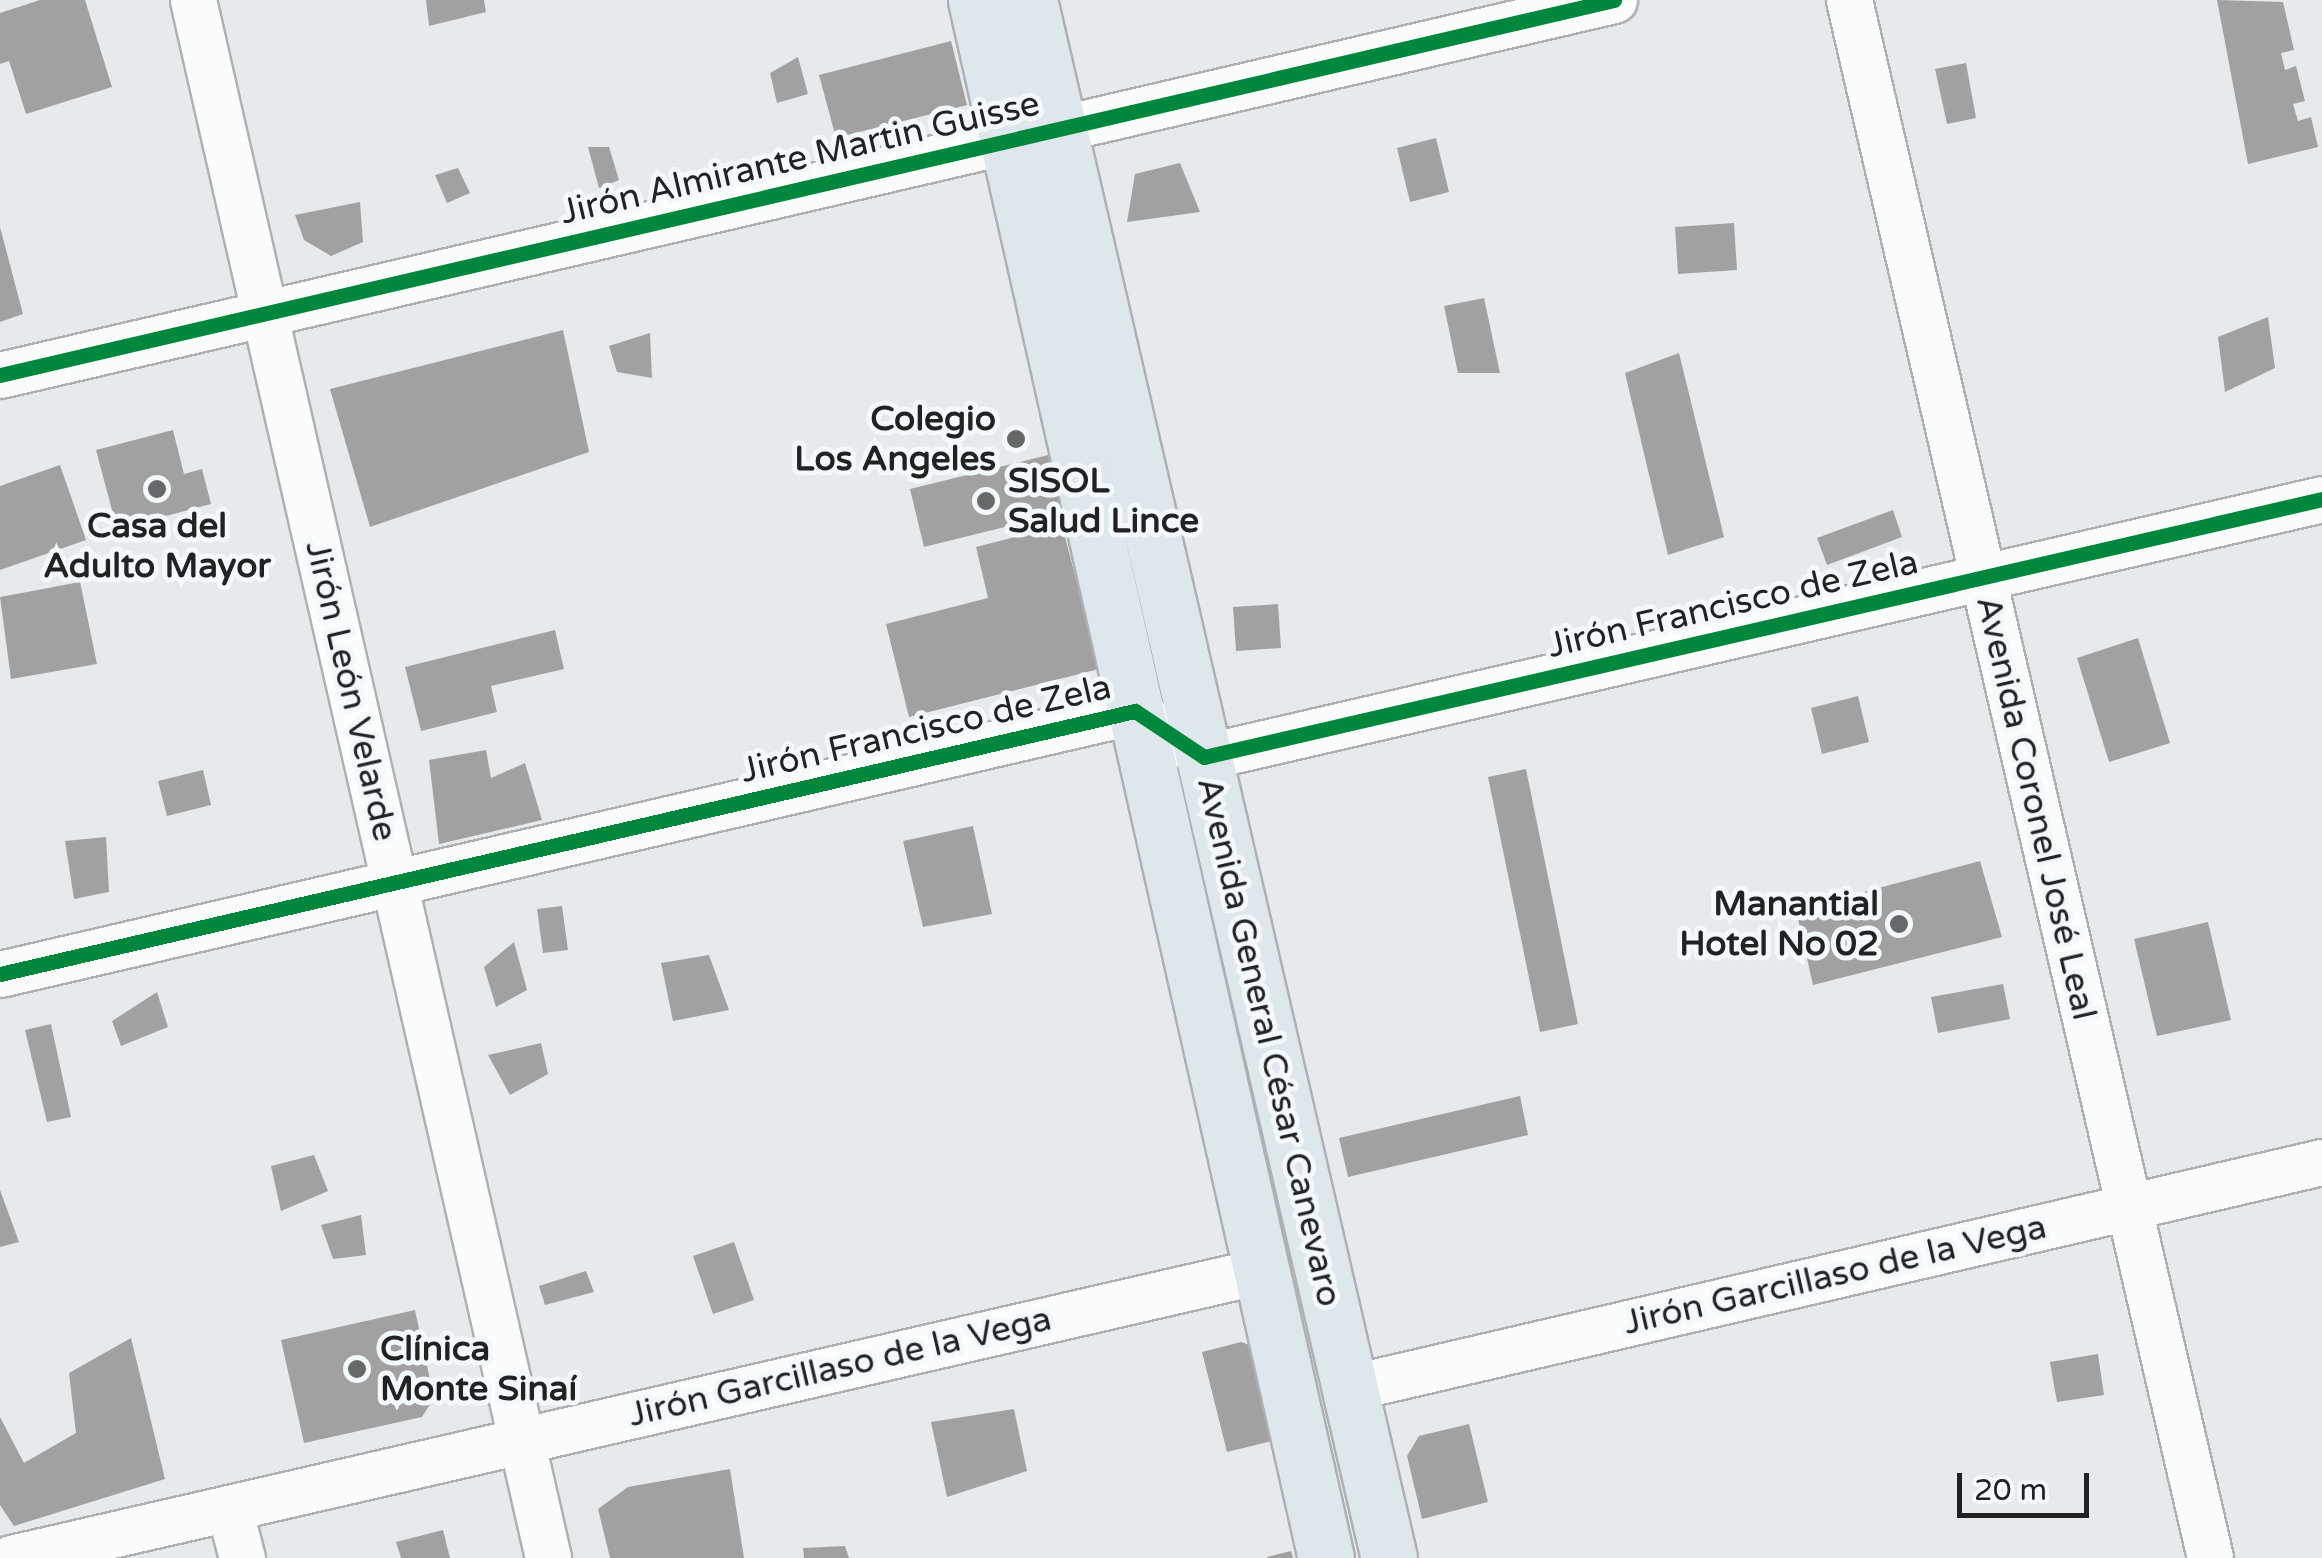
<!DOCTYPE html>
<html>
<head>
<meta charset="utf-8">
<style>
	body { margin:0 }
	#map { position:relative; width:2322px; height:1558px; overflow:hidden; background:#e7eaec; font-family:"Varela Round",sans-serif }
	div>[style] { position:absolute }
	.building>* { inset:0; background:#a1a1a2 }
	.roads { filter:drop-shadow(2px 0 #aeb0b1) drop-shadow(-2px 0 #aeb0b1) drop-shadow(0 2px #aeb0b1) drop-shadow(0 -2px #aeb0b1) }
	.minor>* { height:45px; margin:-22.5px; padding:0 22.5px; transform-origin:22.5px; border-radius:22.5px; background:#fbfcfc }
	.major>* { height:55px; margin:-27.5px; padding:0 27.5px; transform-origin:27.5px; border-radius:27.5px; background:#dee7eb }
	.cycleway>* { height:15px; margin:-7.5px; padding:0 7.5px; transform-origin:7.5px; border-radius:7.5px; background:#00873e }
	.dots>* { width:28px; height:28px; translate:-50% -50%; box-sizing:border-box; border:5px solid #f3f8fb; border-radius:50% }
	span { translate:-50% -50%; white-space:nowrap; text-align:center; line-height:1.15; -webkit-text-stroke:10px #f3f8fb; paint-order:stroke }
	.street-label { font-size:35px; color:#202223 }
	.poi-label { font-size:35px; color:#202223; font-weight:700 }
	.right { translate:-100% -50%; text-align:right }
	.left { translate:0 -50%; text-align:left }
	.scale { position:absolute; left:1957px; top:1473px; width:132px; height:45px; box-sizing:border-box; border:5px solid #202223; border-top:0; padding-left:12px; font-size:30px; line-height:35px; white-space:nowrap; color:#202223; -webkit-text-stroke:8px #f3f8fb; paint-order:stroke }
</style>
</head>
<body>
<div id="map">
	<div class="building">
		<i style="clip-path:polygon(40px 0,85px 0,112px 87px,26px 114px,9px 61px,0 64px,0 13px)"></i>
		<i style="clip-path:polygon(426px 0,484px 0,486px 12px,429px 26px)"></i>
		<i style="clip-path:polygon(2217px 0,2283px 2px,2294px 50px,2281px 53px,2285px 70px,2296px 66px,2305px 101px,2293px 104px,2298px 121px,2311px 117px,2318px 147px,2248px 164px)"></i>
		<i style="clip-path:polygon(951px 41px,967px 105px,836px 138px,819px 75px)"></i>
		<i style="clip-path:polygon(798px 57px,808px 94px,777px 103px,770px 73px)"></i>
		<i style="clip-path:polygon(1966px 63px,1976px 118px,1947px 124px,1935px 69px)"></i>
		<i style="clip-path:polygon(1436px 138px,1449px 192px,1410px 202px,1397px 148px)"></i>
		<i style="clip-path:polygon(588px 147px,609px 147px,619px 180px,599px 188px)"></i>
		<i style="clip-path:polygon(1180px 163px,1200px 212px,1127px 222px,1135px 174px)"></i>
		<i style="clip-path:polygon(458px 168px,470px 193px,447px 203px,435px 175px)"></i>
		<i style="clip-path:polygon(360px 202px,363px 242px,331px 256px,304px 240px,295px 215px)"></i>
		<i style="clip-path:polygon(1734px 223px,1737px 270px,1678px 274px,1675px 227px)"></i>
		<i style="clip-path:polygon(0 227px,23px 314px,0 322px)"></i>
		<i style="clip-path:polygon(1484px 298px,1500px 373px,1458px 373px,1444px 306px)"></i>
		<i style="clip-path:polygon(2268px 317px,2275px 368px,2225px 392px,2218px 337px)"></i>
		<i style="clip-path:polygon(563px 330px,589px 452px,370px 527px,330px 389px)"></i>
		<i style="clip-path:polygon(650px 333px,652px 378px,617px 372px,609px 346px)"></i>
		<i style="clip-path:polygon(1679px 353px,1724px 537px,1668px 555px,1625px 373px)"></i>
		<i style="clip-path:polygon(173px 430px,184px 474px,202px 469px,211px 504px,117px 529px,96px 450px)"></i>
		<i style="clip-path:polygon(1048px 455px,1062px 513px,924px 547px,910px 489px)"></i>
		<i style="clip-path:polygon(60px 465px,86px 540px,0 570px,0 486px)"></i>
		<i style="clip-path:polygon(1893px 510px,1902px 537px,1827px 565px,1817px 538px)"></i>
		<i style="clip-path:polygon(1062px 525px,1099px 669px,909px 717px,886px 624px,988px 598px,976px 547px)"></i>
		<i style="clip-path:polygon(80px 582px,97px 664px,11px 679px,0 597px)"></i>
		<i style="clip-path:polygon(1278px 604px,1281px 648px,1236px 651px,1233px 607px)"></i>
		<i style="clip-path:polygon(555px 630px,564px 669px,491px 686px,497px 712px,421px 731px,405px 667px)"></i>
		<i style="clip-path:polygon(2138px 638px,2170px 743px,2109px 762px,2077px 658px)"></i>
		<i style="clip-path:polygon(1858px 696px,1869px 742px,1822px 754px,1811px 708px)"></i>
		<i style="clip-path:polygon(486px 750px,491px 778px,525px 763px,542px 820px,439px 844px,429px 760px)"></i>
		<i style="clip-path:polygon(1526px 769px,1578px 1024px,1540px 1032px,1488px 777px)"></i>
		<i style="clip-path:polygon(203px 770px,211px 805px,167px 816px,158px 781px)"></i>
		<i style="clip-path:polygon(973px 826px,992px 914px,923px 927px,903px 841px)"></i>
		<i style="clip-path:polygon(106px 837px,109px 892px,74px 899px,65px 841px)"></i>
		<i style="clip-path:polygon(1980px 861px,2002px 937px,1813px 985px,1796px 910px)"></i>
		<i style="clip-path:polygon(562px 906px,568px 950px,543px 953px,537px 909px)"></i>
		<i style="clip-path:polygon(2208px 922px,2231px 1020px,2157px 1036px,2134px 939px)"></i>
		<i style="clip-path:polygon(514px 942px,527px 990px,496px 1007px,484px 967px)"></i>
		<i style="clip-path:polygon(709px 955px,729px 1010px,673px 1021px,661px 963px)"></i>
		<i style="clip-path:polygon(2003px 984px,2010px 1019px,1938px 1033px,1931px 997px)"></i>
		<i style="clip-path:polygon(157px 992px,168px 1027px,121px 1046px,112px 1021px)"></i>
		<i style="clip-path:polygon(51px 1024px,71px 1117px,47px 1122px,25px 1030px)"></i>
		<i style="clip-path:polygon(541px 1043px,548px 1074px,510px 1095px,488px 1055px)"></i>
		<i style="clip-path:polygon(1520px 1096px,1528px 1135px,1348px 1177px,1339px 1138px)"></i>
		<i style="clip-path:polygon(314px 1155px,328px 1191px,281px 1211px,271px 1166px)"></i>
		<i style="clip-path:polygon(0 1190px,19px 1242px,0 1247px)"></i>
		<i style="clip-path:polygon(361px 1215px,366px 1255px,333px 1259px,321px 1225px)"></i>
		<i style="clip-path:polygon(734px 1242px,754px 1300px,713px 1314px,693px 1256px)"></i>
		<i style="clip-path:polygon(586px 1271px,594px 1292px,545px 1305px,539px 1286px)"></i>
		<i style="clip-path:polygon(415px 1310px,434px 1398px,422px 1417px,304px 1443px,281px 1340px)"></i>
		<i style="clip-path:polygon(131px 1338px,165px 1479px,14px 1526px,0 1505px,0 1417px,24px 1463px,76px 1433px,69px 1373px)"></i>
		<i style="clip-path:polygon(1241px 1342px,1252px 1346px,1276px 1440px,1227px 1452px,1202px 1352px)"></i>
		<i style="clip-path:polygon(2098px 1354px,2104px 1395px,2057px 1402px,2050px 1362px)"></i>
		<i style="clip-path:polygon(1014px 1409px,1027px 1471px,947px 1497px,931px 1422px)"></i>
		<i style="clip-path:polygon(1469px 1424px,1488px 1502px,1422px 1519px,1407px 1456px,1419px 1436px)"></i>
		<i style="clip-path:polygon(730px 1469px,744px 1558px,610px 1558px,598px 1509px,628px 1487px)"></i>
		<i style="clip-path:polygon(443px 1530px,450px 1558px,401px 1558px,396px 1542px)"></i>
		<i style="clip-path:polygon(845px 1546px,849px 1558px,804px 1558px,803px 1548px)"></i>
		<i style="clip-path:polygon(1291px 1551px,1293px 1558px,1267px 1558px,1267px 1557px)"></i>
	</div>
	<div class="roads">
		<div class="minor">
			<i style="left:193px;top:0;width:1598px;rotate:77.16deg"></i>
			<i style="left:1849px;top:0;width:1599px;rotate:76.95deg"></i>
			<i style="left:0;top:375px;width:1657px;rotate:-13.08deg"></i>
			<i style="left:0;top:974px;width:1165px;rotate:-13.05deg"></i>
			<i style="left:1135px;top:711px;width:83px;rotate:33.7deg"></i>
			<i style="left:1204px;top:757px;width:1147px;rotate:-12.99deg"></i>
			<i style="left:1349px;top:1388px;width:999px;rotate:-13.08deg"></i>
			<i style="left:229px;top:1508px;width:52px;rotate:75.4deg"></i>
			<i style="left:11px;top:1558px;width:1282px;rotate:-12.94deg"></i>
		</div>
		<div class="major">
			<i style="left:976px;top:0;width:1597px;rotate:77.34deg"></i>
			<i style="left:1029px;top:0;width:1599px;rotate:76.99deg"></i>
		</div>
	</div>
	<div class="cycleway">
		<i style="left:0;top:375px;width:1657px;rotate:-13.08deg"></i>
		<i style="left:0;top:974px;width:1165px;rotate:-13.05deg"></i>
		<i style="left:1135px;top:711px;width:83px;rotate:33.7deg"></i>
		<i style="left:1204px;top:757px;width:1147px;rotate:-12.99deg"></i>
	</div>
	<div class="dots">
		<i style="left:1016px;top:439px;background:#666869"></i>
		<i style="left:157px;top:489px;background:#666869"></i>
		<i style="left:986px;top:501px;background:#666869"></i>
		<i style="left:1899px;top:924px;background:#666869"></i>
		<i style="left:357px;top:1369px;background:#666869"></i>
	</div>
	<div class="street-label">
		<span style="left:800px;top:158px;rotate:-13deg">Jirón Almirante Martin Guisse</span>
		<span style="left:1733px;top:604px;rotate:-13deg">Jirón Francisco de Zela</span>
		<span style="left:351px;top:691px;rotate:77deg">Jirón León Velarde</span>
		<span style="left:926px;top:729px;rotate:-13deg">Jirón Francisco de Zela</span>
		<span style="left:2036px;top:808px;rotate:77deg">Avenida Coronel José Leal</span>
		<span style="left:1269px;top:1042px;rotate:77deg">Avenida General César Canevaro</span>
		<span style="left:1835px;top:1275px;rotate:-13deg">Jirón Garcillaso de la Vega</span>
		<span style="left:840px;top:1367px;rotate:-13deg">Jirón Garcillaso de la Vega</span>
	</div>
	<div class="poi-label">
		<span class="right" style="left:996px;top:439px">Colegio<br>Los Angeles</span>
		<span class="left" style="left:1008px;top:501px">SISOL<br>Salud Lince</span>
		<span style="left:157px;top:546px">Casa del<br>Adulto Mayor</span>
		<span class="right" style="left:1879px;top:924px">Manantial<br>Hotel No 02</span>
		<span class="left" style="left:380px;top:1369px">Clínica<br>Monte Sinaí</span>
	</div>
	<div class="scale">20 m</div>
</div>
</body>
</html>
